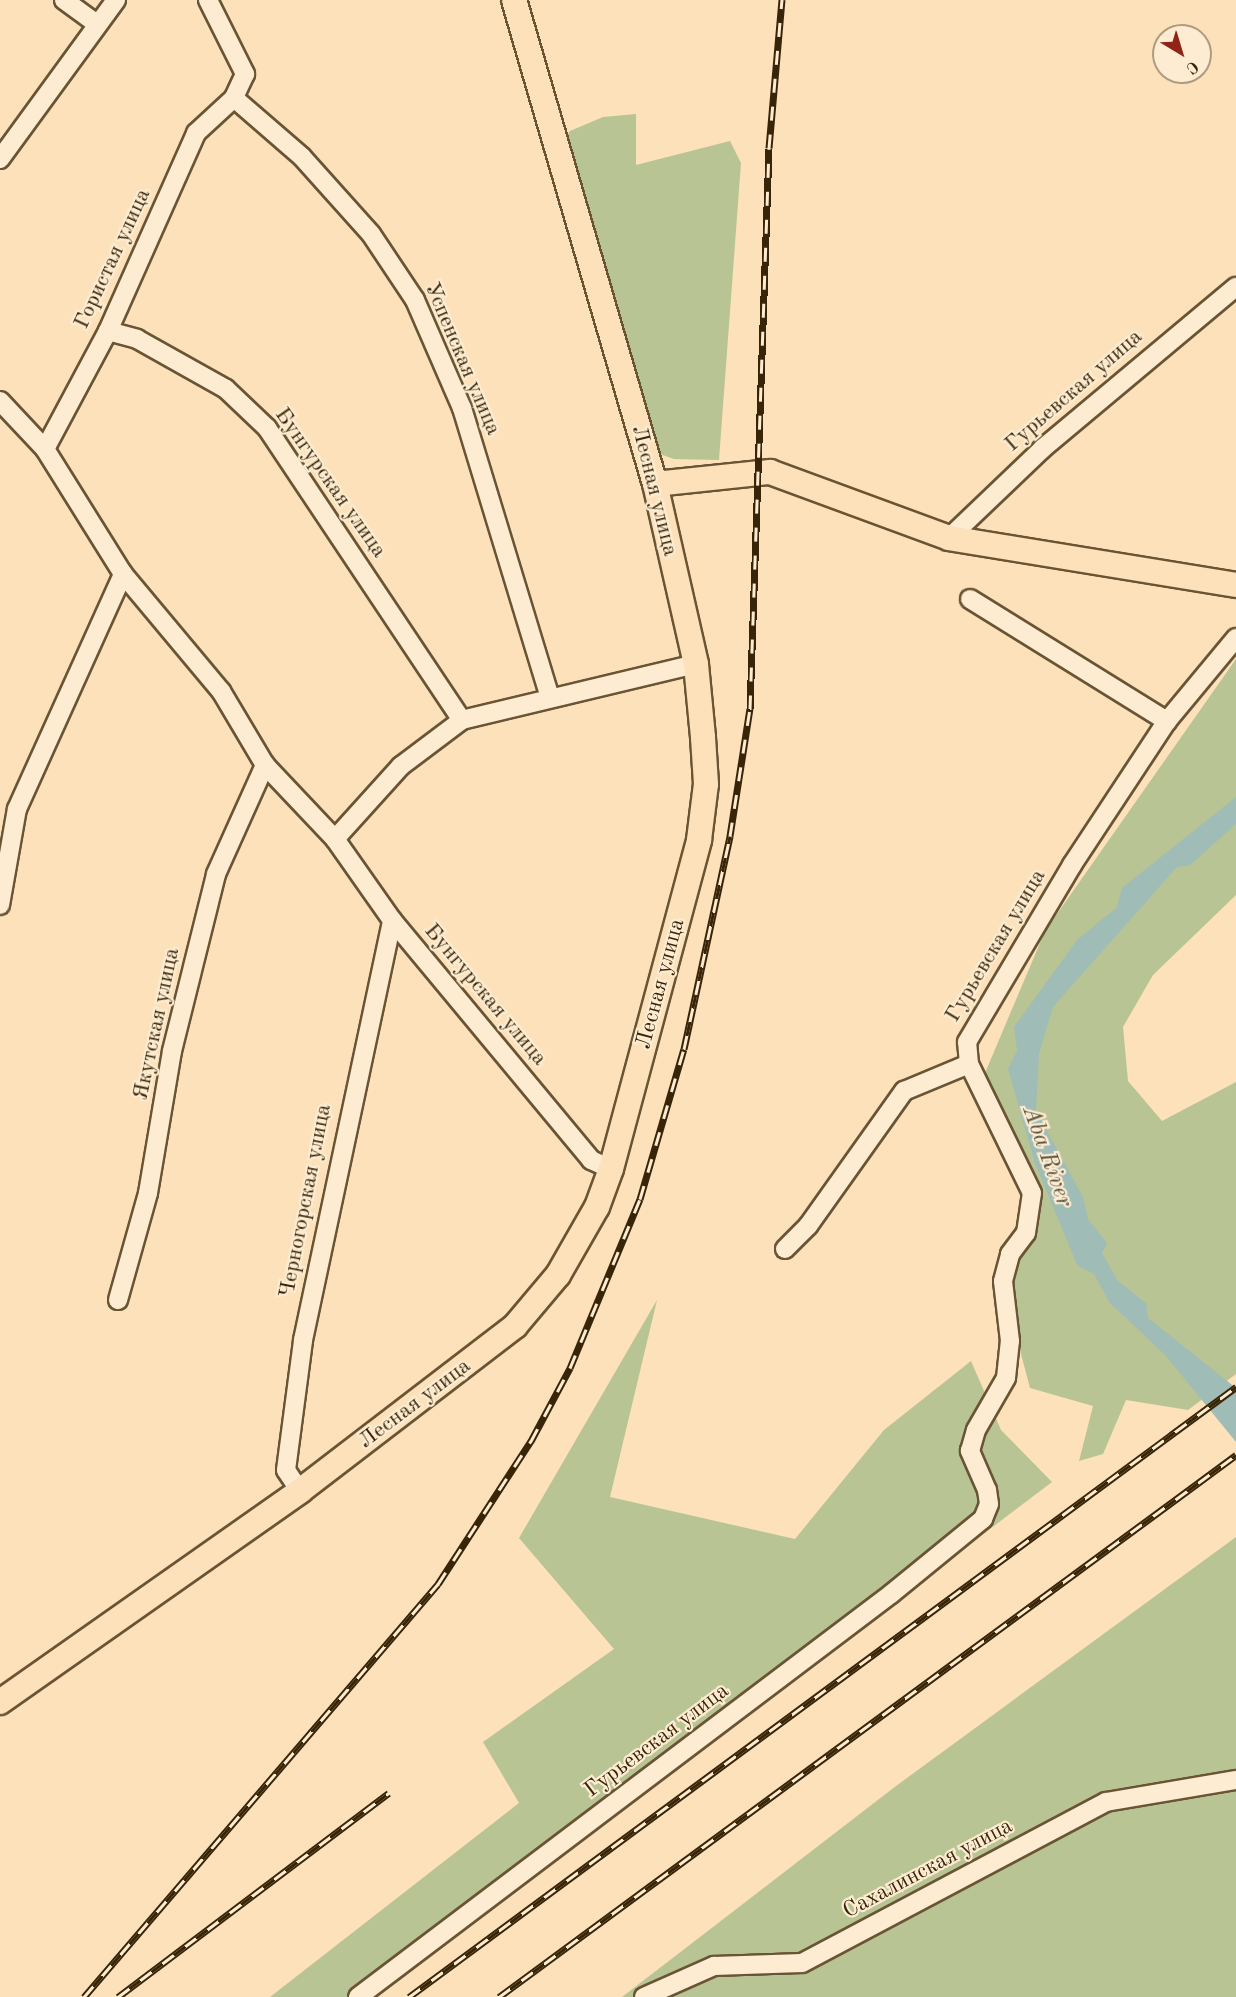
<!DOCTYPE html>
<html>
<head>
<meta charset="utf-8">
<style>
	body { margin:0 }
	#map { position:relative; width:1236px; height:1997px; overflow:hidden; background:#fce1ba; font-family:"Old Standard TT",serif }
	div>[style] { position:absolute }
	.green>* { inset:0; background:#b9c494 }
	.water>* { inset:0; background:#a0bcb6 }
	.roads { filter:drop-shadow(2px 0 #695434) drop-shadow(-2px 0 #695434) drop-shadow(0 2px #695434) drop-shadow(0 -2px #695434) }
	.minor>* { height:18px; margin:-9px; padding:0 9px; transform-origin:9px; border-radius:9px; background:#fdecd2 }
	.major>* { height:24px; margin:-12px; padding:0 12px; transform-origin:12px; border-radius:12px; background:#fce1ba }
	.rail>* { height:7px; margin-top:-3.5px; transform-origin:0; background:repeating-linear-gradient(90deg,#fdecd2 0 14px,#382507 0 28px); box-sizing:border-box; border-block:2px solid #382507 }
	span { translate:-50% -50%; white-space:nowrap; text-align:center; line-height:1.15; -webkit-text-stroke:4.5px #fdecd2; paint-order:stroke }
	.street-label { font-size:22px; color:#382507 }
	.water-label { font-size:24px; color:#57523c; font-style:italic }
	.north { position:absolute; left:1152px; top:24px; width:60px; height:60px; box-sizing:border-box; background:#fdecd2; border:2px solid #ae9c81; border-radius:50%; rotate:142deg; font-size:16px; font-weight:700; line-height:24px; text-align:center; color:#382507 }
	.north::after { content:''; display:block; margin:auto; width:21px; height:27px; background:#8f2418; clip-path:polygon(50% 0,100% 100%,50% 72%,0 100%) }
</style>
</head>
<body>
<div id="map">
	<div class="green">
		<i style="clip-path:polygon(636px 114px,636px 165px,730px 141px,741px 163px,719px 460px,674px 459px,654px 452px,559px 149px,570px 131px,603px 117px)"></i>
		<i style="clip-path:polygon(1236px 659px,1236px 895px,1153px 975px,1123px 1027px,1128px 1081px,1162px 1121px,1236px 1082px,1236px 1374px,1188px 1410px,1126px 1400px,1103px 1454px,1079px 1461px,1093px 1406px,1030px 1388px,1016px 1335px,1003px 1269px,1036px 1220px,985px 1073px,1045px 931px)"></i>
		<i style="clip-path:polygon(657px 1300px,610px 1497px,795px 1539px,884px 1430px,971px 1361px,1001px 1430px,1052px 1482px,372px 1997px,270px 1997px,519px 1803px,483px 1742px,614px 1649px,519px 1538px)"></i>
		<i style="clip-path:polygon(1236px 1537px,1236px 1997px,622px 1997px,896px 1786px)"></i>
	</div>
	<div class="water">
		<i style="clip-path:polygon(1236px 797px,1236px 824px,1190px 865px,1177px 867px,1053px 1007px,1039px 1054px,1036px 1111px,1083px 1197px,1088px 1219px,1107px 1243px,1102px 1253px,1118px 1281px,1146px 1303px,1148px 1318px,1236px 1388px,1236px 1442px,1166px 1356px,1110px 1303px,1094px 1274px,1077px 1265px,1035px 1163px,1008px 1069px,1017px 1051px,1014px 1027px,1077px 940px,1117px 907px,1122px 888px)"></i>
	</div>
	<div class="roads">
		<div class="minor">
			<i style="left:64px;top:0;width:39px;rotate:36deg"></i>
			<i style="left:208px;top:0;width:83px;rotate:63.4deg"></i>
			<i style="left:245px;top:74px;width:26px;rotate:115deg"></i>
			<i style="left:234px;top:98px;width:90px;rotate:40.9deg"></i>
			<i style="left:302px;top:157px;width:103px;rotate:48.1deg"></i>
			<i style="left:371px;top:234px;width:79px;rotate:56.3deg"></i>
			<i style="left:415px;top:300px;width:118px;rotate:66.5deg"></i>
			<i style="left:462px;top:408px;width:302px;rotate:73.1deg"></i>
			<i style="left:0;top:159px;width:197px;rotate:-53.9deg"></i>
			<i style="left:108px;top:331px;width:30px;rotate:15deg"></i>
			<i style="left:137px;top:339px;width:102px;rotate:29.3deg"></i>
			<i style="left:226px;top:389px;width:57px;rotate:43.6deg"></i>
			<i style="left:267px;top:428px;width:351px;rotate:56.3deg"></i>
			<i style="left:0;top:401px;width:66px;rotate:46.8deg"></i>
			<i style="left:45px;top:449px;width:147px;rotate:58deg"></i>
			<i style="left:123px;top:574px;width:153px;rotate:50.1deg"></i>
			<i style="left:221px;top:691px;width:86px;rotate:59.3deg"></i>
			<i style="left:265px;top:765px;width:102px;rotate:46.6deg"></i>
			<i style="left:335px;top:839px;width:99px;rotate:54.9deg"></i>
			<i style="left:392px;top:920px;width:312px;rotate:50.3deg"></i>
			<i style="left:591px;top:1160px;width:22px;rotate:24deg"></i>
			<i style="left:45px;top:449px;width:134px;rotate:-61.9deg"></i>
			<i style="left:108px;top:331px;width:217px;rotate:-66deg"></i>
			<i style="left:196px;top:133px;width:52px;rotate:-42.6deg"></i>
			<i style="left:949px;top:538px;width:129px;rotate:-43.7deg"></i>
			<i style="left:1042px;top:449px;width:253px;rotate:-39.9deg"></i>
			<i style="left:970px;top:599px;width:232px;rotate:31.8deg"></i>
			<i style="left:335px;top:839px;width:98px;rotate:-47.9deg"></i>
			<i style="left:401px;top:766px;width:76px;rotate:-37deg"></i>
			<i style="left:462px;top:720px;width:241px;rotate:-13.5deg"></i>
			<i style="left:0;top:905px;width:97px;rotate:-80deg"></i>
			<i style="left:17px;top:809px;width:258px;rotate:-65.7deg"></i>
			<i style="left:785px;top:1249px;width:33px;rotate:-45deg"></i>
			<i style="left:808px;top:1226px;width:166px;rotate:-54.6deg"></i>
			<i style="left:904px;top:1091px;width:70px;rotate:-22.6deg"></i>
			<i style="left:969px;top:1064px;width:22px;rotate:-95deg"></i>
			<i style="left:967px;top:1042px;width:206px;rotate:-59.3deg"></i>
			<i style="left:1072px;top:865px;width:173px;rotate:-56.6deg"></i>
			<i style="left:1167px;top:721px;width:108px;rotate:-50.3deg"></i>
			<i style="left:118px;top:1300px;width:111px;rotate:-74.3deg"></i>
			<i style="left:148px;top:1193px;width:144px;rotate:-80.4deg"></i>
			<i style="left:172px;top:1051px;width:182px;rotate:-76deg"></i>
			<i style="left:216px;top:874px;width:120px;rotate:-65.8deg"></i>
			<i style="left:300px;top:1491px;width:25px;rotate:-124deg"></i>
			<i style="left:286px;top:1470px;width:131px;rotate:-82.5deg"></i>
			<i style="left:303px;top:1340px;width:429px;rotate:-78deg"></i>
			<i style="left:358px;top:1997px;width:668px;rotate:-37.09deg"></i>
			<i style="left:891px;top:1594px;width:119px;rotate:-39.2deg"></i>
			<i style="left:983px;top:1519px;width:16px;rotate:-68deg"></i>
			<i style="left:989px;top:1504px;width:14px;rotate:-98deg"></i>
			<i style="left:987px;top:1490px;width:43px;rotate:-113.6deg"></i>
			<i style="left:970px;top:1451px;width:22px;rotate:-74deg"></i>
			<i style="left:976px;top:1430px;width:60px;rotate:-60deg"></i>
			<i style="left:1006px;top:1378px;width:37px;rotate:-84deg"></i>
			<i style="left:1010px;top:1341px;width:60px;rotate:-96.7deg"></i>
			<i style="left:1003px;top:1281px;width:28px;rotate:-75deg"></i>
			<i style="left:1010px;top:1254px;width:26px;rotate:-53deg"></i>
			<i style="left:1026px;top:1233px;width:40px;rotate:-81.5deg"></i>
			<i style="left:1032px;top:1193px;width:144px;rotate:-116deg"></i>
			<i style="left:644px;top:1997px;width:77px;rotate:-23.9deg"></i>
			<i style="left:714px;top:1966px;width:88px;rotate:-2deg"></i>
			<i style="left:802px;top:1963px;width:344px;rotate:-27.9deg"></i>
			<i style="left:1106px;top:1802px;width:132px;rotate:-9.6deg"></i>
		</div>
		<div class="major">
			<i style="left:655px;top:484px;width:116px;rotate:-6deg"></i>
			<i style="left:770px;top:472px;width:191px;rotate:20.2deg"></i>
			<i style="left:949px;top:538px;width:291px;rotate:9.3deg"></i>
			<i style="left:0;top:1702px;width:367px;rotate:-35.1deg"></i>
			<i style="left:300px;top:1491px;width:271px;rotate:-37.5deg"></i>
			<i style="left:515px;top:1326px;width:67px;rotate:-49.9deg"></i>
			<i style="left:558px;top:1275px;width:78px;rotate:-60.2deg"></i>
			<i style="left:597px;top:1207px;width:40px;rotate:-69.8deg"></i>
			<i style="left:611px;top:1169px;width:341px;rotate:-75deg"></i>
			<i style="left:699px;top:840px;width:56px;rotate:-82.9deg"></i>
			<i style="left:706px;top:784px;width:47px;rotate:-93.7deg"></i>
			<i style="left:703px;top:737px;width:73px;rotate:-95.5deg"></i>
			<i style="left:696px;top:664px;width:185px;rotate:-102.8deg"></i>
			<i style="left:655px;top:484px;width:504px;rotate:-106.24deg"></i>
		</div>
	</div>
	<div class="rail">
		<i style="left:84px;top:1997px;width:544px;rotate:-49.4deg"></i>
		<i style="left:438px;top:1584px;width:171px;rotate:-57deg"></i>
		<i style="left:531px;top:1441px;width:83px;rotate:-61.9deg"></i>
		<i style="left:570px;top:1368px;width:183px;rotate:-67.5deg"></i>
		<i style="left:640px;top:1199px;width:156px;rotate:-73.7deg"></i>
		<i style="left:684px;top:1049px;width:218px;rotate:-77.8deg"></i>
		<i style="left:730px;top:836px;width:129px;rotate:-81.1deg"></i>
		<i style="left:750px;top:709px;width:561px;rotate:-88.06deg"></i>
		<i style="left:769px;top:148px;width:149px;rotate:-85deg"></i>
		<i style="left:118px;top:1997px;width:339px;rotate:-37deg"></i>
		<i style="left:409px;top:1997px;width:1028px;rotate:-36.41deg"></i>
		<i style="left:499px;top:1997px;width:915px;rotate:-36.33deg"></i>
	</div>
	<div class="street-label">
		<span style="left:113px;top:259px;rotate:-65deg">Гористая улица</span>
		<span style="left:462px;top:359px;rotate:67deg">Успенская улица</span>
		<span style="left:1074px;top:391px;rotate:-41deg">Гурьевская улица</span>
		<span style="left:330px;top:483px;rotate:55deg">Бунгурская улица</span>
		<span style="left:654px;top:491px;rotate:76deg">Лесная улица</span>
		<span style="left:996px;top:946px;rotate:-59deg">Гурьевская улица</span>
		<span style="left:661px;top:984px;rotate:-75deg">Лесная улица</span>
		<span style="left:485px;top:995px;rotate:50deg">Бунгурская улица</span>
		<span style="left:157px;top:1024px;rotate:-78deg">Якутская улица</span>
		<span style="left:306px;top:1201px;rotate:-79deg">Черногорская улица</span>
		<span style="left:415px;top:1404px;rotate:-37deg">Лесная улица</span>
		<span style="left:657px;top:1741px;rotate:-37deg">Гурьевская улица</span>
		<span style="left:928px;top:1869px;rotate:-28deg">Сахалинская улица</span>
	</div>
	<div class="water-label">
		<span style="left:1046px;top:1157px;rotate:70deg">Aba River</span>
	</div>
	<div class="north">С</div>
</div>
</body>
</html>
